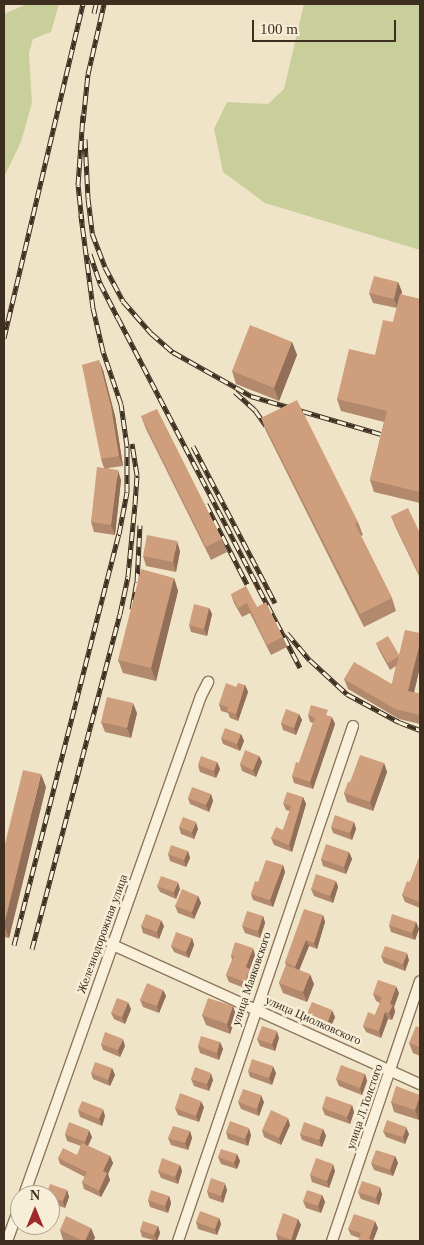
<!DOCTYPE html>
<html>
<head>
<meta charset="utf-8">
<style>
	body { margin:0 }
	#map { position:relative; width:424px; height:1245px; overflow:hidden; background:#f0e4c8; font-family:"Times New Roman",serif }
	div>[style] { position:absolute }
	.green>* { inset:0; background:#c9cf9b }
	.roads { filter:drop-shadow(1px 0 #8d765c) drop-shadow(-1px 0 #8d765c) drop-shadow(0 1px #8d765c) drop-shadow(0 -1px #8d765c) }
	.minor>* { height:10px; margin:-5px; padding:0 5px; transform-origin:5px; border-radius:5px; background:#faf1dc }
	.rail>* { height:5px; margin-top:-2.5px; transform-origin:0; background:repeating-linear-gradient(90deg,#f7eed8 0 9px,#3d2e20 0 18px); box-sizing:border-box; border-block:1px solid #3d2e20 }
	.wall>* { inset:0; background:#b2896c }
	.shaded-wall>* { inset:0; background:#916f58 }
	.building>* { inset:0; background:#cf9f7d }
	span { translate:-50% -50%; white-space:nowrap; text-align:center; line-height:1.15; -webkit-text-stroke:5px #f7eed8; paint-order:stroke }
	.street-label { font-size:12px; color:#3d2e20 }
	.frame { position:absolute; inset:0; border:5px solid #3d2e20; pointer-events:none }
	.north { position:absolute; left:10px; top:1185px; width:50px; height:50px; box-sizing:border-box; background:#f7eed8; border:1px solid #ada18e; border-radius:50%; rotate:0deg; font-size:14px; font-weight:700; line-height:20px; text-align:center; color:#3d2e20 }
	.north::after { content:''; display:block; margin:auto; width:18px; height:22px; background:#9e2a2b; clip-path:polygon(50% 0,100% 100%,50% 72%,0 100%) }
	.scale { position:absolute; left:252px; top:20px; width:144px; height:22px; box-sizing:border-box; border:2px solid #3d2e20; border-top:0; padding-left:6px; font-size:15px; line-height:18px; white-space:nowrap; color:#3d2e20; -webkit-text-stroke:4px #f7eed8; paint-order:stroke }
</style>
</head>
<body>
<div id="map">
	<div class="green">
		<i style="clip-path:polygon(27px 4px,59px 4px,51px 32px,33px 39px,29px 53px,32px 103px,21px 142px,4px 177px,4px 14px)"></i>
		<i style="clip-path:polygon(304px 4px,420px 4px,420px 250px,265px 203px,223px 172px,214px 129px,227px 102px,268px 104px,284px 89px)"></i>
	</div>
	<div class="roads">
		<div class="minor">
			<i style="left:113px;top:945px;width:337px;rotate:24.4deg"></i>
			<i style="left:24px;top:1195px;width:529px;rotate:-70.47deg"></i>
			<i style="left:201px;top:696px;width:16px;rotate:-63deg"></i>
			<i style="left:7px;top:1241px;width:37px;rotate:-70deg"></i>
			<i style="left:178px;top:1241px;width:544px;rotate:-71.23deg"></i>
			<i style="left:332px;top:1241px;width:274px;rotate:-71.3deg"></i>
		</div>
	</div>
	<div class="rail">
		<i style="left:94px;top:13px;width:9px;rotate:-77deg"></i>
		<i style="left:83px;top:122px;width:48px;rotate:-84.1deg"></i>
		<i style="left:88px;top:74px;width:72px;rotate:-77.1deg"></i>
		<i style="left:85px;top:139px;width:59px;rotate:87.1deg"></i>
		<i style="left:88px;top:198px;width:35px;rotate:83deg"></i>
		<i style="left:92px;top:233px;width:36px;rotate:69deg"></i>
		<i style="left:105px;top:267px;width:38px;rotate:62deg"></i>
		<i style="left:123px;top:301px;width:43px;rotate:48.8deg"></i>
		<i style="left:151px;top:333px;width:29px;rotate:41deg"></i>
		<i style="left:173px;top:352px;width:90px;rotate:29.4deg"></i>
		<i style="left:251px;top:396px;width:135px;rotate:16.3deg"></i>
		<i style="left:82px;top:222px;width:37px;rotate:-96deg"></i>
		<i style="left:78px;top:185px;width:70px;rotate:-85.9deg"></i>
		<i style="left:90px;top:254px;width:31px;rotate:71deg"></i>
		<i style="left:100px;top:283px;width:39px;rotate:63deg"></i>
		<i style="left:118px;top:318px;width:394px;rotate:62.5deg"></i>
		<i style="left:4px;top:338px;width:343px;rotate:-76.7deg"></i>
		<i style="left:235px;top:392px;width:27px;rotate:42deg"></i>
		<i style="left:255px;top:410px;width:19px;rotate:55deg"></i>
		<i style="left:193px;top:446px;width:177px;rotate:62.4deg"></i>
		<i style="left:206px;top:504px;width:90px;rotate:62.9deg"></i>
		<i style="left:132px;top:609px;width:27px;rotate:-80deg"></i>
		<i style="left:137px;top:582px;width:57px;rotate:-87deg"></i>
		<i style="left:287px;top:633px;width:35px;rotate:50deg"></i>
		<i style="left:310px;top:660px;width:50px;rotate:42.6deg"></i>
		<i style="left:347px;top:694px;width:59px;rotate:28.3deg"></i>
		<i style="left:399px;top:722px;width:22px;rotate:21deg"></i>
		<i style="left:14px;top:945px;width:424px;rotate:-75.7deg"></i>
		<i style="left:119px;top:534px;width:43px;rotate:-79.2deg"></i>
		<i style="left:127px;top:492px;width:46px;rotate:-90deg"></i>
		<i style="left:127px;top:446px;width:42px;rotate:-98.1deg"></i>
		<i style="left:121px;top:404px;width:56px;rotate:-108.8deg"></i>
		<i style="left:103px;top:351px;width:44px;rotate:-103.1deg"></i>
		<i style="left:93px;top:308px;width:94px;rotate:-97.4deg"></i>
		<i style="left:32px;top:949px;width:346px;rotate:-75.3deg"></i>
		<i style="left:120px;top:614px;width:39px;rotate:-78deg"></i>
		<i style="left:128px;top:576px;width:72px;rotate:-84.4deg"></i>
		<i style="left:135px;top:504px;width:29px;rotate:-86deg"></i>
		<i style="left:137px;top:475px;width:32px;rotate:-99deg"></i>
	</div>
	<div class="wall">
		<i style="clip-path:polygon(398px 282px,402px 292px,401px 295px,420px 299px,420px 503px,374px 492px,370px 480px,384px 422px,341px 411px,337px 399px,375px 355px,393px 322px,397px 308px,373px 303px,369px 293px)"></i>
		<i style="clip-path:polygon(292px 342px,297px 355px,279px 401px,236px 384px,232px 371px)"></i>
		<i style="clip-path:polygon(103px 370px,115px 416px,123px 466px,108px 468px,121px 480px,115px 535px,94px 532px,91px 522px,104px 468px,101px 459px)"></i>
		<i style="clip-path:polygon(141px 416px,222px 539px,227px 552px,211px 560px,146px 429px)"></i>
		<i style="clip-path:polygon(261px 418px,358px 522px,363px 535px,361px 536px,392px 598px,396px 611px,364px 627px,266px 431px)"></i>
		<i style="clip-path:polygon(391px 516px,420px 533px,420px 578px,395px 526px)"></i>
		<i style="clip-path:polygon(180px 551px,176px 572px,146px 566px,143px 556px)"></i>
		<i style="clip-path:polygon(174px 578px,178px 591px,156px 681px,123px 673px,118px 660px)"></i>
		<i style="clip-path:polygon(231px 594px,257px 607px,283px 637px,287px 647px,271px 655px,250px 613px,242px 617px,234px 603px)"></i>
		<i style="clip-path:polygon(209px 608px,212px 614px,207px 636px,191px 632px,189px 625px)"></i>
		<i style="clip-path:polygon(420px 633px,420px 667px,414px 692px,420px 694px,420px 724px,399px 719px,348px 689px,344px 679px,392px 684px,396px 666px,390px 670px,379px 650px,376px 643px,399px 655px)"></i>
		<i style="clip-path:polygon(245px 685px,248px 692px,238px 721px,230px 718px,228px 713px,221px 711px,219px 704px)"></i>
		<i style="clip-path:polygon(137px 713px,131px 738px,105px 732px,101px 722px)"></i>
		<i style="clip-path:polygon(299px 714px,302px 720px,296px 735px,283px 730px,281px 723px)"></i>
		<i style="clip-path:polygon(308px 715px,330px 716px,335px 724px,313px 789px,294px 783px,292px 776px,299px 763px,313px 723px,310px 722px)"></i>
		<i style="clip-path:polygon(241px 734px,244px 741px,240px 751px,223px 744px,221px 738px)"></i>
		<i style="clip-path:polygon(259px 756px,262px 762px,256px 777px,242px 771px,240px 764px)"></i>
		<i style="clip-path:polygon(217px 762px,220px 769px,216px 778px,200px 772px,198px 765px)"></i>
		<i style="clip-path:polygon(384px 763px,387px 772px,373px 811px,347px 802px,344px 793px,350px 782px)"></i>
		<i style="clip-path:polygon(46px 787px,9px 938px,4px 937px,4px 848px)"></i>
		<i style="clip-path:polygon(211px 794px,213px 801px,209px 812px,190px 804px,188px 798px)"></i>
		<i style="clip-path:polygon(303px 797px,306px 804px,292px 852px,274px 845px,271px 838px,283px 830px,290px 811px,286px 810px,283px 803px)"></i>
		<i style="clip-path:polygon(354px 822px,356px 829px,352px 840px,333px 833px,331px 827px)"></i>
		<i style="clip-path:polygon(179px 827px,198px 829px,194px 839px,181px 834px)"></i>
		<i style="clip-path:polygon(188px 851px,190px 858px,186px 867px,170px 861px,168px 854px)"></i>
		<i style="clip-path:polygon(349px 852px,352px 859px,346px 874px,323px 866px,321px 859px)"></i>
		<i style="clip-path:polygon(420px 855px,420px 908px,405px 902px,402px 895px,410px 882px)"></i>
		<i style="clip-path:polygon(283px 865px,285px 872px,273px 907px,253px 900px,251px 894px,258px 882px)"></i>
		<i style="clip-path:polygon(336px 881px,338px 887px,333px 903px,314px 896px,311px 889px)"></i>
		<i style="clip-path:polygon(157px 886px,180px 889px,176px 899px,160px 892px)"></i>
		<i style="clip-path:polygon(198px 896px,201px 903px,194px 919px,178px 913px,175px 906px)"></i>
		<i style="clip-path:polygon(323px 915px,325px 922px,317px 949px,309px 946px,299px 970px,314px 984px,307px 1002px,283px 993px,279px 983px,286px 965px,285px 962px)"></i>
		<i style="clip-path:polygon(263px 916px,265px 923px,260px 938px,245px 933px,242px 926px)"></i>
		<i style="clip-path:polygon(416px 922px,419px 929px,415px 940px,391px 932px,389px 925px)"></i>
		<i style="clip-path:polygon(141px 926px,164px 926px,159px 939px,143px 933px)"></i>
		<i style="clip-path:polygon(192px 938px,194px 945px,189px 958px,174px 952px,171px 946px)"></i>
		<i style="clip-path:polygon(231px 955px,255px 955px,250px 969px,253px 975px,247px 989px,229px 982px,226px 975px,232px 960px)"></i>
		<i style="clip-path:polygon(381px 956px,409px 960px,405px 971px,384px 963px)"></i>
		<i style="clip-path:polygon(163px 990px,166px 996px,159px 1013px,143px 1007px,140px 1000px)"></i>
		<i style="clip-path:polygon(399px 993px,394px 1007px,395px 1012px,392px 1020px,388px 1019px,381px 1038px,366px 1032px,363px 1026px,375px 1015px,380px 1003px,376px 1001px,373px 994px)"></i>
		<i style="clip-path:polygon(233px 1006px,236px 1016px,230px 1034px,206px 1025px,202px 1015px)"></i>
		<i style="clip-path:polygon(131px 1009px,125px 1024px,114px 1019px,111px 1013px)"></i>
		<i style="clip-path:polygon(335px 1017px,328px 1033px,308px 1025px,305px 1018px)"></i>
		<i style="clip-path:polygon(420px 1028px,420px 1056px,413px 1053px,409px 1043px)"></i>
		<i style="clip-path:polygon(279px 1038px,275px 1051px,260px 1046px,257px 1039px)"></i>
		<i style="clip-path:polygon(220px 1042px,223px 1049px,219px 1060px,200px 1053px,198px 1046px)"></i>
		<i style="clip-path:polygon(101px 1044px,125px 1046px,120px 1057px,103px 1050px)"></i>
		<i style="clip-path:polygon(112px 1068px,115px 1075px,110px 1086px,93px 1079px,91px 1073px)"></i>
		<i style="clip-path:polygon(248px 1071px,276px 1073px,272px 1085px,250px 1077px)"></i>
		<i style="clip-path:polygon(365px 1074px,367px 1081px,362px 1095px,339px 1086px,336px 1079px)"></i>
		<i style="clip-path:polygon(191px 1079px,213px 1080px,209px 1091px,194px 1086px)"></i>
		<i style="clip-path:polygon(420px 1095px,420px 1117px,419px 1120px,394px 1112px,391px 1102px)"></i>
		<i style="clip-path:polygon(238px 1102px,264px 1102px,259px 1116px,241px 1109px)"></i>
		<i style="clip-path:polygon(352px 1105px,354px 1112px,350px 1124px,325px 1115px,322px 1108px)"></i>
		<i style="clip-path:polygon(204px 1107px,199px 1122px,178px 1115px,175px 1108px)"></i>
		<i style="clip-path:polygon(78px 1110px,105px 1116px,102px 1126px,80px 1117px)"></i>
		<i style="clip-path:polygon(290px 1125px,281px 1145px,264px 1137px,262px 1130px)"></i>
		<i style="clip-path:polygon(323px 1129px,326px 1136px,322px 1147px,302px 1140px,300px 1134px)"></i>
		<i style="clip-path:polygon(190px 1131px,192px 1138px,188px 1150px,171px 1145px,168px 1138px)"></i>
		<i style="clip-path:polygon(383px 1131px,409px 1134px,405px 1144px,386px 1137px)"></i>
		<i style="clip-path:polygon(226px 1132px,251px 1135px,248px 1146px,228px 1139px)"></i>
		<i style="clip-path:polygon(65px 1134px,92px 1137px,88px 1146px,110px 1156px,113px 1163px,108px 1174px,110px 1180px,101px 1197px,84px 1189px,82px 1182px,85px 1177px,60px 1164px,58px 1158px,77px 1155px,81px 1146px,67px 1141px)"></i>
		<i style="clip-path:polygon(237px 1154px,240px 1161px,237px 1169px,221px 1164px,218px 1157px)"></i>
		<i style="clip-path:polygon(395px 1156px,398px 1163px,393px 1176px,374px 1170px,371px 1163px)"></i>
		<i style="clip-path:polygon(180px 1165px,182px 1171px,178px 1184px,161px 1178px,158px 1171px)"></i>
		<i style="clip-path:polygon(335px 1171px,329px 1188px,312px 1182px,310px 1175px)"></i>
		<i style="clip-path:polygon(67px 1190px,69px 1197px,65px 1208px,50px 1203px,50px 1195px)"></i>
		<i style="clip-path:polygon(227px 1190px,223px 1203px,209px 1198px,207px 1191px)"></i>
		<i style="clip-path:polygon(358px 1192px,382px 1194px,379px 1205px,361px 1199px)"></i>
		<i style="clip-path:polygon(322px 1195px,325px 1202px,321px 1213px,306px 1208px,303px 1201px)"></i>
		<i style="clip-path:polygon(169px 1196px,171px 1203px,168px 1213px,150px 1207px,148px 1200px)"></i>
		<i style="clip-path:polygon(219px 1218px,221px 1224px,217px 1235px,198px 1229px,196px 1222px)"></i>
		<i style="clip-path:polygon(298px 1219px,301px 1225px,295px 1241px,278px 1241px,276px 1234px)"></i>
		<i style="clip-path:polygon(158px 1226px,160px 1233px,157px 1241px,142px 1237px,140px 1230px)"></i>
		<i style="clip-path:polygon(91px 1228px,95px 1238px,93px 1241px,66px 1241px,63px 1240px,60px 1230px)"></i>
		<i style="clip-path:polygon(378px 1228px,373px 1240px,359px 1238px,351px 1235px,348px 1229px)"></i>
	</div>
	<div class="shaded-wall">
		<i style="clip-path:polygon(398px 282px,402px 292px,398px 309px,394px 299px)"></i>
		<i style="clip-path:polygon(292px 342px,297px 355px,279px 401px,274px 388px)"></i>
		<i style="clip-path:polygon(99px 360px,103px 370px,115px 416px,123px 466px,119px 456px)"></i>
		<i style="clip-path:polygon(118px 470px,121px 480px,115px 535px,111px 525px)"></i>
		<i style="clip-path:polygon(177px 541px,180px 551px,176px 572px,173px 562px)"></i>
		<i style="clip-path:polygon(174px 578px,178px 591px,156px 681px,151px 668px)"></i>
		<i style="clip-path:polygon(209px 608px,212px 614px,207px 636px,204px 629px)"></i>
		<i style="clip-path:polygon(420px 642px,420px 667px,412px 701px,408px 691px)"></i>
		<i style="clip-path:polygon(245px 685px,248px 692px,238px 721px,236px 714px)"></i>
		<i style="clip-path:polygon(133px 703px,137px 713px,131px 738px,127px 728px)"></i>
		<i style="clip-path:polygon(299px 714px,302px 720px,296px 735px,294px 728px)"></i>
		<i style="clip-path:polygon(332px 717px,335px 724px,313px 789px,310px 782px)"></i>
		<i style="clip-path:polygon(241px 734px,244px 741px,240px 751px,237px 744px)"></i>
		<i style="clip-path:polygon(259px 756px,262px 762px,256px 777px,253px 770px)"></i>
		<i style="clip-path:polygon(217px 762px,220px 769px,216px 778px,214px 771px)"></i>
		<i style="clip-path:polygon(384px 763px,387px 772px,373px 811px,370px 802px)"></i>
		<i style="clip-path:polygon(41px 774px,46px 787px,9px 938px,4px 925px)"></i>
		<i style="clip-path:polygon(211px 794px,213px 801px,209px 812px,206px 805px)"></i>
		<i style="clip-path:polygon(303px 797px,306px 804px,292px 852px,289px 845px)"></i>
		<i style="clip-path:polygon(196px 822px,198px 829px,194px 839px,192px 832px)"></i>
		<i style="clip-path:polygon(354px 822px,356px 829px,352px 840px,350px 833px)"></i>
		<i style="clip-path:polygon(188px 851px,190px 858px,186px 867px,184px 860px)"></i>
		<i style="clip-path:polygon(349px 852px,352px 859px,346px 874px,344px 867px)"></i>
		<i style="clip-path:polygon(283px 865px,285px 872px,273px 907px,270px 900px)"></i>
		<i style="clip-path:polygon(336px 881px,338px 887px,333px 903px,330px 896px)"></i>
		<i style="clip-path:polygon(178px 882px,180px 889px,176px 899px,174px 892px)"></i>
		<i style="clip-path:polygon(198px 896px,201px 903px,194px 919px,192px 912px)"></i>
		<i style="clip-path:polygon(323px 915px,325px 922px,317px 949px,314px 943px)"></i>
		<i style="clip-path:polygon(263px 916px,265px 923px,260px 938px,258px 931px)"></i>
		<i style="clip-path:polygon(161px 920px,164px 926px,159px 939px,157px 932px)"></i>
		<i style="clip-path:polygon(416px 922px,419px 929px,415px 940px,412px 933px)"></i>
		<i style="clip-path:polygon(192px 938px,194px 945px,189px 958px,186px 952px)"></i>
		<i style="clip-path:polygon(306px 940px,309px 946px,298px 973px,295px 967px)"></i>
		<i style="clip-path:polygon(253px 948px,255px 955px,250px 969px,253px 975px,247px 989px,245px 982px,246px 967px)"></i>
		<i style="clip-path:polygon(407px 953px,409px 960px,405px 971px,403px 964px)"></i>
		<i style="clip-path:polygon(310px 974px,314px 984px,307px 1002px,303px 992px)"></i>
		<i style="clip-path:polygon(396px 986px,399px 993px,394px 1007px,395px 1012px,392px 1020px,389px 1013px,390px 1004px)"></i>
		<i style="clip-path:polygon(163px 990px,166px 996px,159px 1013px,157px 1006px)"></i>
		<i style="clip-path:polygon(128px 1002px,131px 1009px,125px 1024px,122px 1017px)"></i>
		<i style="clip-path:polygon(233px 1006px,236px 1016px,230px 1034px,227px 1024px)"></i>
		<i style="clip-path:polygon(332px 1010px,335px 1017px,328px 1033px,326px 1027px)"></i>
		<i style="clip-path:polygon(385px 1012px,388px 1019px,381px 1038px,379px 1031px)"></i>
		<i style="clip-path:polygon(277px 1031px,279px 1038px,275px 1051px,272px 1044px)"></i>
		<i style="clip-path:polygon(123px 1039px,125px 1046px,120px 1057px,118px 1050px)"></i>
		<i style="clip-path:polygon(220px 1042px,223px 1049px,219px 1060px,217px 1053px)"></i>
		<i style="clip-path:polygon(273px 1066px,276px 1073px,272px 1085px,269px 1078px)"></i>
		<i style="clip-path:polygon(112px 1068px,115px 1075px,110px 1086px,108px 1080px)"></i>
		<i style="clip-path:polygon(211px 1073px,213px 1080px,209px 1091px,207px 1084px)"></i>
		<i style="clip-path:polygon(365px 1074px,367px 1081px,362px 1095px,360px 1088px)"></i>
		<i style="clip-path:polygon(261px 1095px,264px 1102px,259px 1116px,257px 1109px)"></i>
		<i style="clip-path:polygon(420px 1097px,420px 1117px,419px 1120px,415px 1110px)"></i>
		<i style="clip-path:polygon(201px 1101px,204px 1107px,199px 1122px,196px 1116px)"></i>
		<i style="clip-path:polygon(352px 1105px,354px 1112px,350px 1124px,347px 1117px)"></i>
		<i style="clip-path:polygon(103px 1109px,105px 1116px,102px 1126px,99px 1119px)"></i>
		<i style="clip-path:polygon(288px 1118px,290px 1125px,281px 1145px,279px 1138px)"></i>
		<i style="clip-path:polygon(406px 1127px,409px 1134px,405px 1144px,403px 1137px)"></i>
		<i style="clip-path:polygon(249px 1128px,251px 1135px,248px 1146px,245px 1139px)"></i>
		<i style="clip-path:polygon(323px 1129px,326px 1136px,322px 1147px,319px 1140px)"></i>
		<i style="clip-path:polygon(89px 1130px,92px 1137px,87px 1148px,85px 1142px)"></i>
		<i style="clip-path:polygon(190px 1131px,192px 1138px,188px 1150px,185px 1143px)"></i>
		<i style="clip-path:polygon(237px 1154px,240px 1161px,237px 1169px,234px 1163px)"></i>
		<i style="clip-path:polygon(110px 1156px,113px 1163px,108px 1174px,110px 1180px,101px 1197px,99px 1191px,103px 1171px)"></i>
		<i style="clip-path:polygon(395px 1156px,398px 1163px,393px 1176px,390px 1170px)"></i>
		<i style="clip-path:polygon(333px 1164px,335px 1171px,329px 1188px,327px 1181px)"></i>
		<i style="clip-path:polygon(180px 1165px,182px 1171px,178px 1184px,175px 1177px)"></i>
		<i style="clip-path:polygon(225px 1183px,227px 1190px,223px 1203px,221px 1196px)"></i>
		<i style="clip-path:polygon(380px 1187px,382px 1194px,379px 1205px,376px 1198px)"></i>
		<i style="clip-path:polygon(67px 1190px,69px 1197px,65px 1208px,63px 1201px)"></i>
		<i style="clip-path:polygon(322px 1195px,325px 1202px,321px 1213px,318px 1206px)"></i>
		<i style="clip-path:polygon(169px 1196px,171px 1203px,168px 1213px,165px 1206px)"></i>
		<i style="clip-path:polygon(219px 1218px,221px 1224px,217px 1235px,215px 1229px)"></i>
		<i style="clip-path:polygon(298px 1219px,301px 1225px,295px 1241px,291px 1241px,291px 1240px)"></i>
		<i style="clip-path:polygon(375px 1221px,378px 1228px,373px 1241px,369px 1239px)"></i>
		<i style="clip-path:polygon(158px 1226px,160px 1233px,157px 1241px,154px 1235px)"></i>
		<i style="clip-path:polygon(91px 1228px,95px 1238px,93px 1241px,85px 1241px)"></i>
	</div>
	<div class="building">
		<i style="clip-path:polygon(374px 276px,398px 282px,394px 299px,369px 293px)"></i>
		<i style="clip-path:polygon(400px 294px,420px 299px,420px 492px,370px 480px,387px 411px,337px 399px,349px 349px,375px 355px,383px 320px,393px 322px)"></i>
		<i style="clip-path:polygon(250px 325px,292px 342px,274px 388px,232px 371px)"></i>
		<i style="clip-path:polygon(99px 360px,111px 406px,119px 456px,101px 459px,82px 365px)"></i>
		<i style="clip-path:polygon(297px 400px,358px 522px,355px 524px,392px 598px,360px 614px,261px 418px)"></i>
		<i style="clip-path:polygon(157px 409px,222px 539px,206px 547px,141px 416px)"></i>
		<i style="clip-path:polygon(97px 467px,118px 470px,111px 525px,91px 522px)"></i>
		<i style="clip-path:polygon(408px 508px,420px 533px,420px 571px,418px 572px,391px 516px)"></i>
		<i style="clip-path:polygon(147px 535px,177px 541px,173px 562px,143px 556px)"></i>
		<i style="clip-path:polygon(141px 569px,174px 578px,151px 668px,118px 660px)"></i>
		<i style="clip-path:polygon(246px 586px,257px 607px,266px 602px,283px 637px,267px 645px,247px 603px,238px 608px,231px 594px)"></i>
		<i style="clip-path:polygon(194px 604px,209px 608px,204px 629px,189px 625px)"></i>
		<i style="clip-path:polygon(405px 630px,420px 633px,420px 642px,408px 691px,420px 694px,420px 715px,395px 709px,344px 679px,354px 662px,392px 684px)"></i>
		<i style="clip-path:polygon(388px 636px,399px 655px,399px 656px,388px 663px,376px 643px)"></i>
		<i style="clip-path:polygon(226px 683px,236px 687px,238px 683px,245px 685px,236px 714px,227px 711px,228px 707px,219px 704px)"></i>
		<i style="clip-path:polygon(107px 697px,133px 703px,127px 728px,101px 722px)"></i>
		<i style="clip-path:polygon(311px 705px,328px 710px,326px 715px,332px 717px,310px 782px,292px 776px,296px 762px,299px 763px,315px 718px,308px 715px)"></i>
		<i style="clip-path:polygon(286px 709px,299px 714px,294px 728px,281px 723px)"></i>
		<i style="clip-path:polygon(225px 728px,241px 734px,237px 744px,221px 738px)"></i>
		<i style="clip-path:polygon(245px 750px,259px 756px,253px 770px,240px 764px)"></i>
		<i style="clip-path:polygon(360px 755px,384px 763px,370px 802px,344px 793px,348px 782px,350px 782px)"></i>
		<i style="clip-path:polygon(201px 756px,217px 762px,214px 771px,198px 765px)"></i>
		<i style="clip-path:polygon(23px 770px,41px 774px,4px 925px,4px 848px)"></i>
		<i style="clip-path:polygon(192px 787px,211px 794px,206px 805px,188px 798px)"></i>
		<i style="clip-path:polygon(287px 792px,303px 797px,289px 845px,271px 838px,276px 827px,283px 830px,291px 806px,283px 803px)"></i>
		<i style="clip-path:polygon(335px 815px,354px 822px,350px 833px,331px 827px)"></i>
		<i style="clip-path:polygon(183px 817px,196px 822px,192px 832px,179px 827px)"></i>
		<i style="clip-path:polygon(326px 844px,349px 852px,344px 867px,321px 859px)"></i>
		<i style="clip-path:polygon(171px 845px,188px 851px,184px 860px,168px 854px)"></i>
		<i style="clip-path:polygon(420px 855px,420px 902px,402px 895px,407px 881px,410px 882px)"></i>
		<i style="clip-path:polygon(266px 860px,283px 865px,270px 900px,251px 894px,255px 881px,258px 882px)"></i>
		<i style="clip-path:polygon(316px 874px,336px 881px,330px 896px,311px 889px)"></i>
		<i style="clip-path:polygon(161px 876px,178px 882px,174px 892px,157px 886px)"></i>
		<i style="clip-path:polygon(182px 889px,198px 896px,192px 912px,175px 906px)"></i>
		<i style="clip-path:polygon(304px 909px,323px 915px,314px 943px,306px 940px,295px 967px,285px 962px)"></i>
		<i style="clip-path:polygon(247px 911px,263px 916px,258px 931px,242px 926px)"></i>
		<i style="clip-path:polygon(146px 914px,161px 920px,157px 932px,141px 926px)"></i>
		<i style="clip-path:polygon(392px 914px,416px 922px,412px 933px,389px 925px)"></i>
		<i style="clip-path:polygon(176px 932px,192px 938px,186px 952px,171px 946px)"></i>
		<i style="clip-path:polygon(235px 942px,253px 948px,246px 967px,250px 969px,245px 982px,226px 975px,234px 956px,231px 955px)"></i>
		<i style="clip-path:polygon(385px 946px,407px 953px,403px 964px,381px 956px)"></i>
		<i style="clip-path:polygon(286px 965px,310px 974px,303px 992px,279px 983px)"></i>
		<i style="clip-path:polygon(378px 980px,396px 986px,390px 1004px,393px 1005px,389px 1013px,385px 1012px,379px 1031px,363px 1026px,368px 1012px,375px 1015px,382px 997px,373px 994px)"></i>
		<i style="clip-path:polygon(147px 983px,163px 990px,157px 1006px,140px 1000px)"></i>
		<i style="clip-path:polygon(117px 998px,128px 1002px,122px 1017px,111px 1013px)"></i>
		<i style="clip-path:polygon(208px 998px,233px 1006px,227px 1024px,202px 1015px)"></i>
		<i style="clip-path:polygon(312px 1002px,332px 1010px,326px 1027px,305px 1018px)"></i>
		<i style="clip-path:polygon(262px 1026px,277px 1031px,272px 1044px,257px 1039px)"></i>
		<i style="clip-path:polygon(416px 1026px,420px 1028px,420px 1047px,409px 1043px)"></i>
		<i style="clip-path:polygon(105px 1032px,123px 1039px,118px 1050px,101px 1044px)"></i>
		<i style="clip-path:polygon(201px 1036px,220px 1042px,217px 1053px,198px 1046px)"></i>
		<i style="clip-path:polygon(252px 1059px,273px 1066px,269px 1078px,248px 1071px)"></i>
		<i style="clip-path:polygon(95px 1062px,112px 1068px,108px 1080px,91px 1073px)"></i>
		<i style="clip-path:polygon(341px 1065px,365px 1074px,360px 1088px,336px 1079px)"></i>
		<i style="clip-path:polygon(195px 1067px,211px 1073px,207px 1084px,191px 1079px)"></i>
		<i style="clip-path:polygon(396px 1086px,420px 1095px,415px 1110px,391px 1102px)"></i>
		<i style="clip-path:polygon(243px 1089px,261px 1095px,257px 1109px,238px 1102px)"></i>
		<i style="clip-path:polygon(180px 1093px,201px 1101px,196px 1116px,175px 1108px)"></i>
		<i style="clip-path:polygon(326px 1096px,352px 1105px,347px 1117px,322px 1108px)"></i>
		<i style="clip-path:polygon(82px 1101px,103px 1109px,99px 1119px,78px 1110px)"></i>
		<i style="clip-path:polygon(271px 1110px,288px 1118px,279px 1138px,262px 1130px)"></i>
		<i style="clip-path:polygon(387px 1120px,406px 1127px,403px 1137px,383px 1131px)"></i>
		<i style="clip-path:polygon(230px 1121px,249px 1128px,245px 1139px,226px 1132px)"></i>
		<i style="clip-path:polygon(69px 1122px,89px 1130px,85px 1142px,65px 1134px)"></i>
		<i style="clip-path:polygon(304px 1122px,323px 1129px,319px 1140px,300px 1134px)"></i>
		<i style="clip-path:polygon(173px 1126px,190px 1131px,185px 1143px,168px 1138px)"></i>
		<i style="clip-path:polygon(82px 1143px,110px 1156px,103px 1171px,107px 1173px,99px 1191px,82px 1182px,87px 1172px,58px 1158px,63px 1148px,77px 1155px)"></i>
		<i style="clip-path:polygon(221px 1149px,237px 1154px,234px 1163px,218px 1157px)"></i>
		<i style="clip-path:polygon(376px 1150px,395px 1156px,390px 1170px,371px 1163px)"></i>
		<i style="clip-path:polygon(162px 1158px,180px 1165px,175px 1177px,158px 1171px)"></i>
		<i style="clip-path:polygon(316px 1158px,333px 1164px,327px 1181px,310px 1175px)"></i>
		<i style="clip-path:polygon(211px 1178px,225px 1183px,221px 1196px,207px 1191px)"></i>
		<i style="clip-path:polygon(362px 1181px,380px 1187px,376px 1198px,358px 1192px)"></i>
		<i style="clip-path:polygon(50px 1184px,67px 1190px,63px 1201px,50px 1197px,50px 1195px,46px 1195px)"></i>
		<i style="clip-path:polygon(151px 1190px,169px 1196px,165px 1206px,148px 1200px)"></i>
		<i style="clip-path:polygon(307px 1190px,322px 1195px,318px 1206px,303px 1201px)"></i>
		<i style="clip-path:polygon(200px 1211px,219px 1218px,215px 1229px,196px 1222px)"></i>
		<i style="clip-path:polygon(283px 1213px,298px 1219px,291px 1240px,276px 1234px)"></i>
		<i style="clip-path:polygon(354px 1214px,375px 1221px,369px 1239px,376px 1241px,358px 1241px,361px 1233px,348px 1229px)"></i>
		<i style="clip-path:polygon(66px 1216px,91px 1228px,85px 1241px,83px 1241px,60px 1230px)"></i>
		<i style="clip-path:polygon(143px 1221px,158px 1226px,154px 1235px,140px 1230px)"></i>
	</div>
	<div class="street-label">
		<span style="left:103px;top:934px;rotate:-70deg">Железнодорожная улица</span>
		<span style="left:252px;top:979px;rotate:-71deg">улица Маяковского</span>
		<span style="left:313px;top:1021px;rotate:24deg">улица Циолковского</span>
		<span style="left:365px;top:1107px;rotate:-71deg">улица Л.Толстого</span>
	</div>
	<div class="frame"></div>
	<div class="north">N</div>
	<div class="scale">100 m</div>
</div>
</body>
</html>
